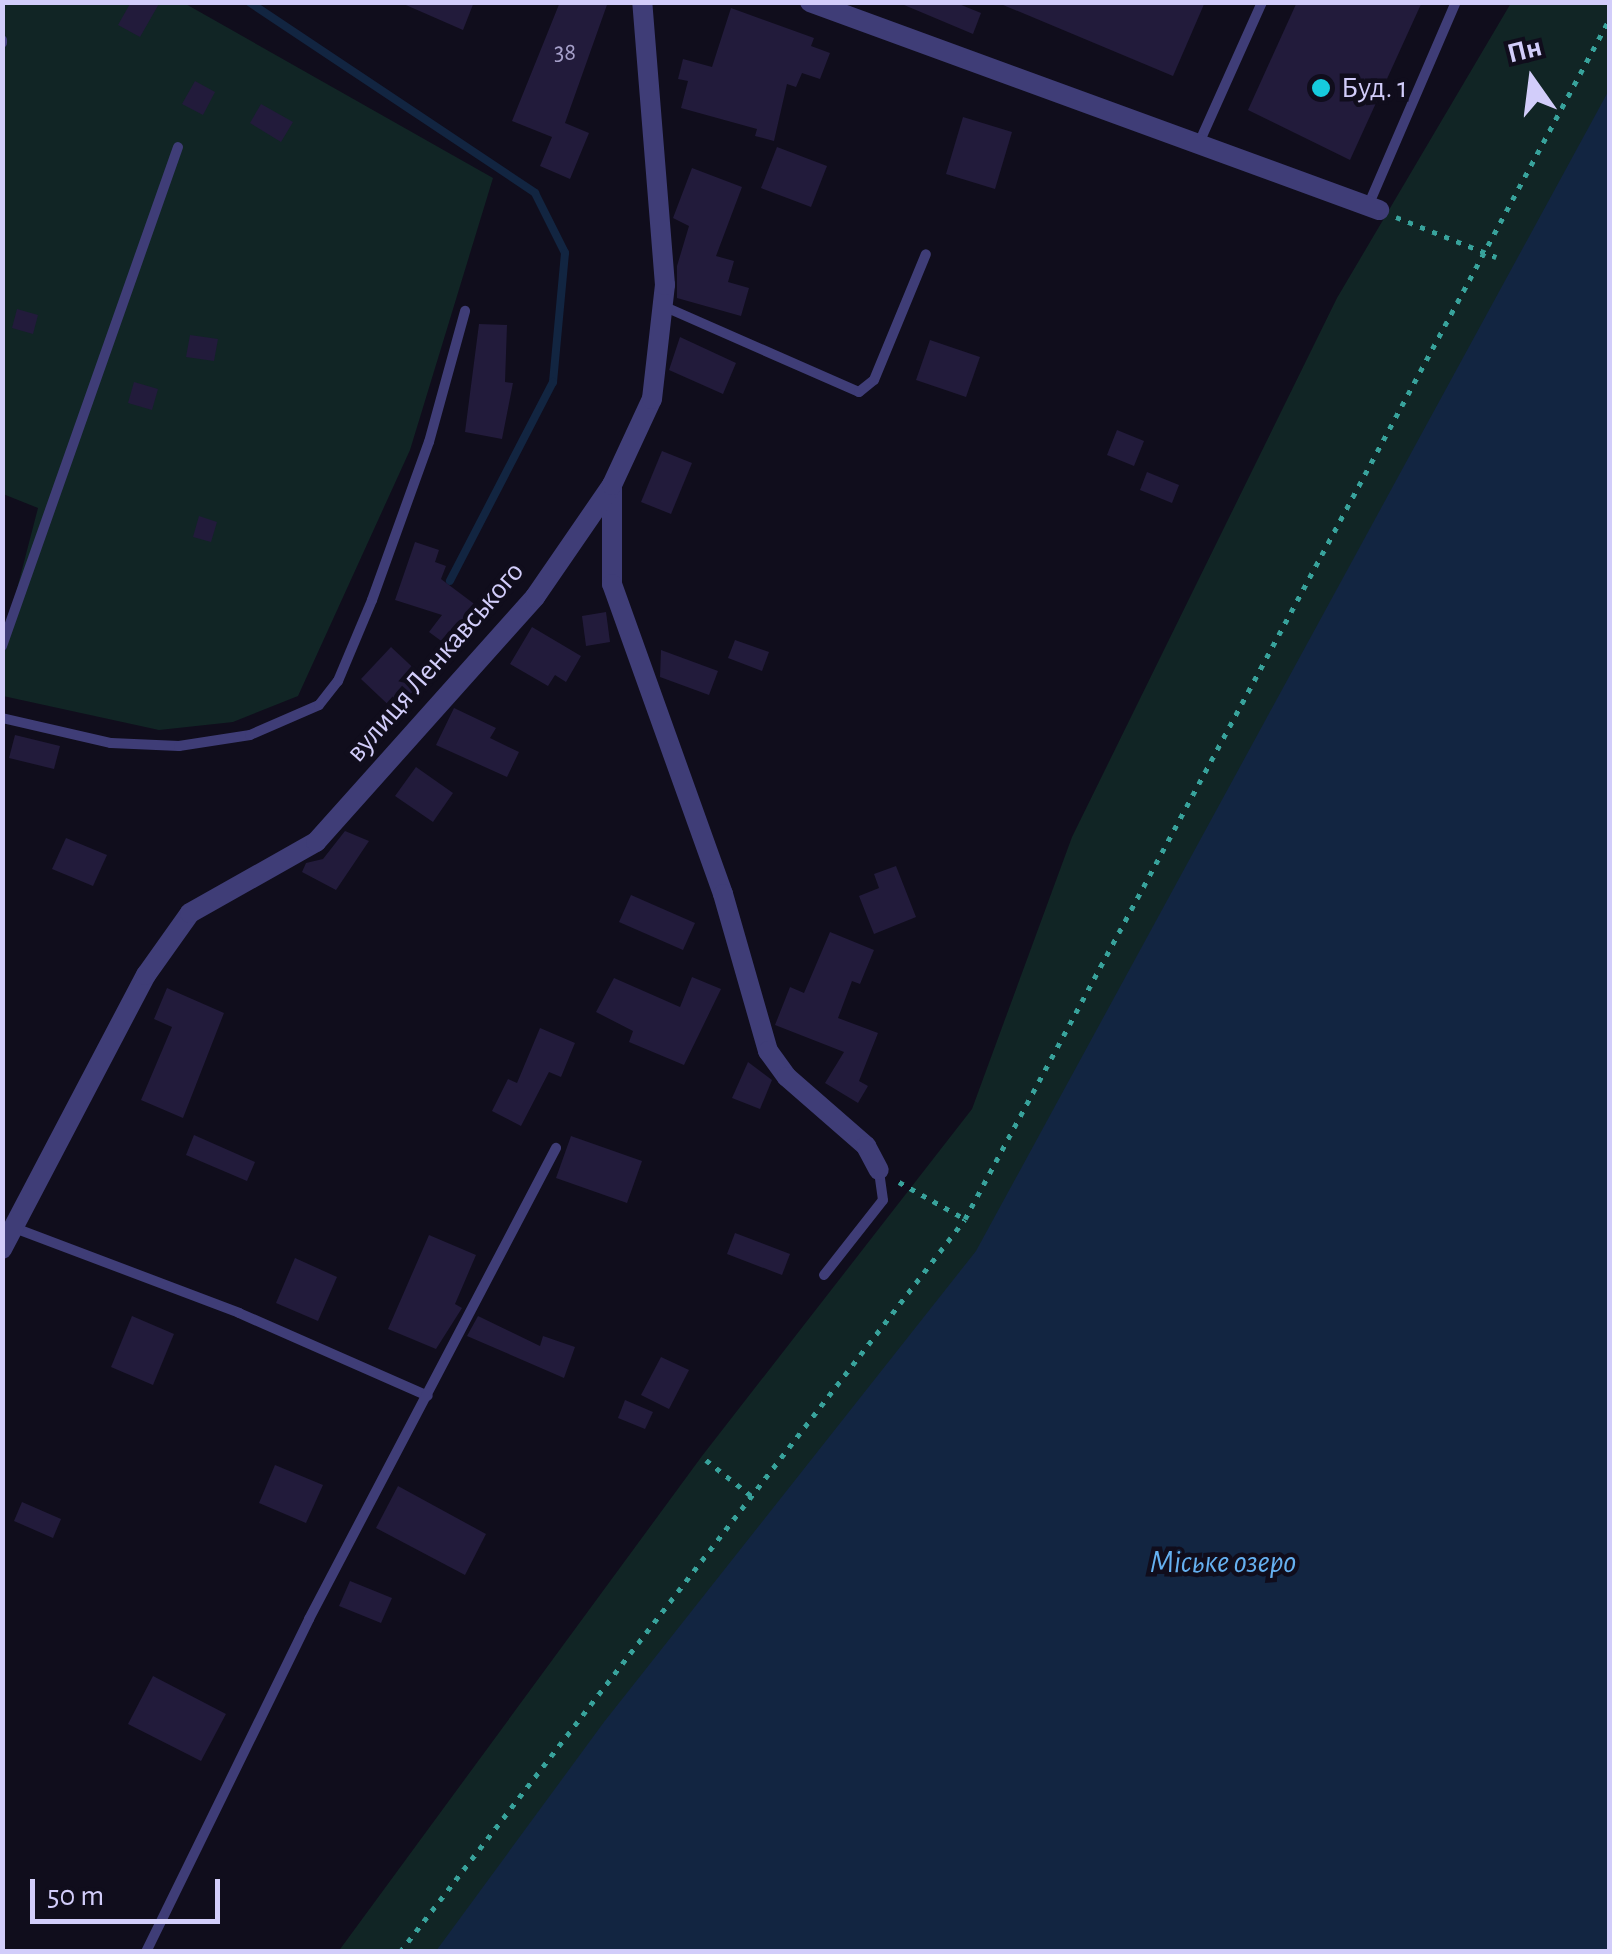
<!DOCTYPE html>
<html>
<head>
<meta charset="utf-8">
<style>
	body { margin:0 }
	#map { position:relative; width:1612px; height:1954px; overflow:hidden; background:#100d1c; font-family:"Alegreya Sans",sans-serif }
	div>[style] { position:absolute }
	.green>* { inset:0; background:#112525 }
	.water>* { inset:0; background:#122541 }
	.stream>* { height:8px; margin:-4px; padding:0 4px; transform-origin:4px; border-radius:4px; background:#122541 }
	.building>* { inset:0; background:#221b3b }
	.path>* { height:5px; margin-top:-2.5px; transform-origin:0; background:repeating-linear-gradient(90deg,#38a39c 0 5px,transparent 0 13px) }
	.service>* { height:10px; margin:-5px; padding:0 5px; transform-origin:5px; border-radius:5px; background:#3f3d77 }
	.minor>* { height:20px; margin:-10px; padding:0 10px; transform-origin:10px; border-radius:10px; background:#3f3d77 }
	.dots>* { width:28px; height:28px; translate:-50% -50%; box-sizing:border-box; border:5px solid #100d1c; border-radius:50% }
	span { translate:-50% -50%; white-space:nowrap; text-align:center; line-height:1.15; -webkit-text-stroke:9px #100d1c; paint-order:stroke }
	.number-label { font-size:25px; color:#a6a0ca }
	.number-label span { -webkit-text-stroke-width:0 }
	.poi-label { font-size:30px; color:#d2cdfa }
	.left { translate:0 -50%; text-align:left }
	.street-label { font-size:30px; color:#d2cdfa }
	.water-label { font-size:32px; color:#65b0f0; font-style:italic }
	.frame { position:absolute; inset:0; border:5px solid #d2cdfa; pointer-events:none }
	.north { position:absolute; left:1482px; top:30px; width:100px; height:100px; -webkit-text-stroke:8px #100d1c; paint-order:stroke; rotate:346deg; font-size:28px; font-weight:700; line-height:40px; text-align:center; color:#d2cdfa }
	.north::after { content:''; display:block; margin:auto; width:35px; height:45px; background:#d2cdfa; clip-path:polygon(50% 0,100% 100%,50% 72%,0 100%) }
	.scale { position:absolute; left:30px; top:1879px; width:190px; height:45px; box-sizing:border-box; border:5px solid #d2cdfa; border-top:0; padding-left:12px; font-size:30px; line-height:35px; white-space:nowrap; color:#d2cdfa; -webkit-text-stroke:8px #100d1c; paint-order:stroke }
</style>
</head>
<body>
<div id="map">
	<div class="green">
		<i style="clip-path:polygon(3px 3px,184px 3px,493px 178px,410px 450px,298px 696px,233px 722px,159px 730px,3px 696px,3px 643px,38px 508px,3px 494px)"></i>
		<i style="clip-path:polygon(1511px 3px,1609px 3px,1609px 1951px,338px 1952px,702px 1456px,972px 1109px,1072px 837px,1337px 298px)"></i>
	</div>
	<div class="water">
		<i style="clip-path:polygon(1609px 90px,1609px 1951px,436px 1951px,604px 1722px,976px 1251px)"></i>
	</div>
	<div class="stream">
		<i style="left:249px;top:2px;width:344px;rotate:33.7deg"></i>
		<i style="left:535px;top:193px;width:67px;rotate:63.4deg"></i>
		<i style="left:565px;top:253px;width:130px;rotate:95.3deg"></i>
		<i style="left:553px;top:382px;width:224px;rotate:117.4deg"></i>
	</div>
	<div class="building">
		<i style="clip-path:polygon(131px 2px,160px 2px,140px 37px,118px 25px)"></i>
		<i style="clip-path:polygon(399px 2px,474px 2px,463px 30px)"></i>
		<i style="clip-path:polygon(560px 2px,608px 2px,565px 123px,589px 133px,570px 179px,540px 166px,552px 137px,512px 121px)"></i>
		<i style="clip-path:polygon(897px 2px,954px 2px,981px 13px,973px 34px)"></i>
		<i style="clip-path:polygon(996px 2px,1205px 2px,1173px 76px)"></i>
		<i style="clip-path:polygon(1297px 2px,1422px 2px,1350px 160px,1248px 110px)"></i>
		<i style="clip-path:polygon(731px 8px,814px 38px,811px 46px,830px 53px,820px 79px,802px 73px,796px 87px,787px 84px,774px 141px,755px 136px,757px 129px,681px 108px,688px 81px,678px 79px,683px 59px,712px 67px)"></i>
		<i style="clip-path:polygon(195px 81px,215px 92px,203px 115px,182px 104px)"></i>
		<i style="clip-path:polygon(261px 104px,293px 122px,281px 142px,250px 123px)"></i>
		<i style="clip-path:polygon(963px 117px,1012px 132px,995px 189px,946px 174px)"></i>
		<i style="clip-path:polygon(777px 147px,827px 166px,811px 207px,761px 188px)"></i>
		<i style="clip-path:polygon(692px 168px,742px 187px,716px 256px,734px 261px,728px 282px,749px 288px,741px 316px,677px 298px,677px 266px,689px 226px,673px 218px)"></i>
		<i style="clip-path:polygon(17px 309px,38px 315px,33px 334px,12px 328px)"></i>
		<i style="clip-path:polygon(479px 324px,507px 325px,505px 382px,513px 383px,502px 439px,465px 432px)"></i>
		<i style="clip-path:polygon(190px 335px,218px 339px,214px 361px,186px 357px)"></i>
		<i style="clip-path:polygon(680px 337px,736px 363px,723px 394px,669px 370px)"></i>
		<i style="clip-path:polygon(930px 340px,980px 357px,966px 397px,916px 380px)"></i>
		<i style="clip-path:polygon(134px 382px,158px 389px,152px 410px,128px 403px)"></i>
		<i style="clip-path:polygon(1117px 430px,1144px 441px,1134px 466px,1107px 455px)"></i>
		<i style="clip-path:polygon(662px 451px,692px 463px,671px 514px,641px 502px)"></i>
		<i style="clip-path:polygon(1147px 472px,1179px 485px,1172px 503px,1140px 490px)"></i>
		<i style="clip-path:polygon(199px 516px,217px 522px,211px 542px,193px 537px)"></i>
		<i style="clip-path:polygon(415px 542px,439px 550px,435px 562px,446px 566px,441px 579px,489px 615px,455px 651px,429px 632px,442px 615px,395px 600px)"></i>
		<i style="clip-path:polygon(606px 612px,610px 642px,586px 646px,582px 616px)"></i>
		<i style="clip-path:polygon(532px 627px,581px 656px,566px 682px,555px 675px,548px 686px,510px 664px)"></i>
		<i style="clip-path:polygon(735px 640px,769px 652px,762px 671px,728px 658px)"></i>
		<i style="clip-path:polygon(391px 647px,423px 677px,397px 713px,361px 679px)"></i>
		<i style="clip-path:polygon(661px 650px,718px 671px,709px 695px,660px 677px)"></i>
		<i style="clip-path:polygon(454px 708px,496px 728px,490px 738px,519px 752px,507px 777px,436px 745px)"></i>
		<i style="clip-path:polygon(15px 735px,60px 746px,54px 769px,9px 758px)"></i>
		<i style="clip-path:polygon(416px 767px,453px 793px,433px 822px,395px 796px)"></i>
		<i style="clip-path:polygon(345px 831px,369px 841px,336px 890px,302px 872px,306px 863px,323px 859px)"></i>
		<i style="clip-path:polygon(66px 838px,107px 855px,93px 886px,52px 869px)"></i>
		<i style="clip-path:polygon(896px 866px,916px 917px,874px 934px,859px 896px,879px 888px,874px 874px)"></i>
		<i style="clip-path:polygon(631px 895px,695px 923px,683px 950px,619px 922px)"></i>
		<i style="clip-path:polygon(830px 932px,874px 950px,860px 984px,852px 981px,838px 1018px,878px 1033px,859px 1081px,868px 1086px,858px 1103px,825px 1083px,844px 1052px,775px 1025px,790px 987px,804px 993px)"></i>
		<i style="clip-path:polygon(692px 977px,721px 989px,684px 1065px,629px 1042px,633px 1031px,596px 1012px,614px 978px,680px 1007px)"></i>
		<i style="clip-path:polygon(167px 988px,224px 1013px,183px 1118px,141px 1100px,172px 1027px,154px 1019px)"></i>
		<i style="clip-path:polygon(540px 1028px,575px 1043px,561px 1077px,549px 1072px,521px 1126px,492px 1111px,508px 1079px,517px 1083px)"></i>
		<i style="clip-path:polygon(748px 1062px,772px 1080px,760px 1109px,732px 1098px)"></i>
		<i style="clip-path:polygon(194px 1135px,255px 1162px,247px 1181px,186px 1155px)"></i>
		<i style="clip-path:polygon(571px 1136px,642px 1161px,627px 1203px,556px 1178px)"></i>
		<i style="clip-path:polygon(735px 1233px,790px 1254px,782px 1275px,727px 1254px)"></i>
		<i style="clip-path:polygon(429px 1235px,476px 1255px,455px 1304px,462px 1308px,436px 1349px,388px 1329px)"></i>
		<i style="clip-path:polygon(295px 1258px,337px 1277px,318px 1321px,276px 1303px)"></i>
		<i style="clip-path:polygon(132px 1316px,174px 1334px,153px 1385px,111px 1367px)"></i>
		<i style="clip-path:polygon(478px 1316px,540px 1346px,543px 1336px,575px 1347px,564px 1378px,467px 1336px)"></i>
		<i style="clip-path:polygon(661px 1357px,689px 1370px,669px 1409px,641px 1395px)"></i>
		<i style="clip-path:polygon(625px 1400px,653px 1412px,645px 1429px,618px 1418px)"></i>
		<i style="clip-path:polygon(275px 1465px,323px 1485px,306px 1523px,259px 1503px)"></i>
		<i style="clip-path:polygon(398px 1486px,486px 1534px,465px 1575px,376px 1528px)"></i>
		<i style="clip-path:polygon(22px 1502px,61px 1519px,53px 1538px,14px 1521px)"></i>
		<i style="clip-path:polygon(350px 1581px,392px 1598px,381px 1623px,339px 1606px)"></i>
		<i style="clip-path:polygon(153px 1676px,226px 1714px,201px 1761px,128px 1724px)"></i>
	</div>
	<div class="path">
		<i style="left:1396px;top:217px;width:108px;rotate:21.8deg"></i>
		<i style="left:899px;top:1182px;width:76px;rotate:29.3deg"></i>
		<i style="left:706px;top:1460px;width:61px;rotate:38.4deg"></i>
		<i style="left:400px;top:1952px;width:925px;rotate:-52.37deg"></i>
		<i style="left:965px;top:1219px;width:1363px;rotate:-61.76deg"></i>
	</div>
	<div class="service">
		<i style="left:2px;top:40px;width:3px;rotate:90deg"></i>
		<i style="left:1199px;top:143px;width:154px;rotate:-65.9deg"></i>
		<i style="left:1368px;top:206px;width:222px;rotate:-66.7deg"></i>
		<i style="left:663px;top:306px;width:214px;rotate:23.7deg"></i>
		<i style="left:859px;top:392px;width:19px;rotate:-39deg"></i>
		<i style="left:874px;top:380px;width:136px;rotate:-67.6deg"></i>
		<i style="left:2px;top:646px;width:529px;rotate:-70.57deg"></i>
		<i style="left:2px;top:718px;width:112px;rotate:12.9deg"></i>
		<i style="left:111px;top:743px;width:68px;rotate:2.5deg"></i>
		<i style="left:179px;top:746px;width:72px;rotate:-8.8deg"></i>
		<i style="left:250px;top:735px;width:75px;rotate:-23.5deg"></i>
		<i style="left:319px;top:705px;width:31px;rotate:-52deg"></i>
		<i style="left:338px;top:681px;width:88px;rotate:-67.2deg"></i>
		<i style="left:372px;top:600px;width:168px;rotate:-70.2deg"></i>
		<i style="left:429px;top:442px;width:136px;rotate:-74.6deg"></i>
		<i style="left:12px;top:1227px;width:243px;rotate:20.7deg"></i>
		<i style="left:239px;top:1313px;width:206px;rotate:23.7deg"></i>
		<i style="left:824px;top:1275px;width:95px;rotate:-51.8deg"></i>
		<i style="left:883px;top:1200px;width:30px;rotate:-98deg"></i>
		<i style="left:146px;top:1952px;width:371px;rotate:-63.9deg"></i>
		<i style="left:309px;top:1619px;width:532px;rotate:-62.33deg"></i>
	</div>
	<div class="minor">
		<i style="left:810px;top:2px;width:606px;rotate:20.08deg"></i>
		<i style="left:612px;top:485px;width:99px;rotate:90deg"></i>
		<i style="left:612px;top:584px;width:329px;rotate:70.3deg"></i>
		<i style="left:723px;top:894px;width:163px;rotate:74deg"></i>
		<i style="left:768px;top:1051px;width:32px;rotate:54deg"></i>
		<i style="left:787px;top:1077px;width:105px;rotate:41.1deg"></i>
		<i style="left:866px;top:1146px;width:27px;rotate:62deg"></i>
		<i style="left:2px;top:1249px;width:310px;rotate:-62.3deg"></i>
		<i style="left:146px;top:975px;width:76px;rotate:-54.6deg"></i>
		<i style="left:190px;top:913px;width:145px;rotate:-29.4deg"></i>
		<i style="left:316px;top:842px;width:329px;rotate:-48.2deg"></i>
		<i style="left:535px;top:597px;width:136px;rotate:-55.5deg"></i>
		<i style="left:612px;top:485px;width:95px;rotate:-65.1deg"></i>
		<i style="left:652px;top:399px;width:115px;rotate:-83.5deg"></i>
		<i style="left:665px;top:285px;width:284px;rotate:-94.6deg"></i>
	</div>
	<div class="dots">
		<i style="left:1321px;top:88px;background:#16cbde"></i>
	</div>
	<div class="number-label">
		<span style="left:565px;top:53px">38</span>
	</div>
	<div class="poi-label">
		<span class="left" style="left:1341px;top:88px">Буд. 1</span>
	</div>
	<div class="street-label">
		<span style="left:435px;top:662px;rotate:-49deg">вулиця Ленкавського</span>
	</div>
	<div class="water-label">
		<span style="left:1223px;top:1562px">Міське озеро</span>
	</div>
	<div class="frame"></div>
	<div class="north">Пн</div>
	<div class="scale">50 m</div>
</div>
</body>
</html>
